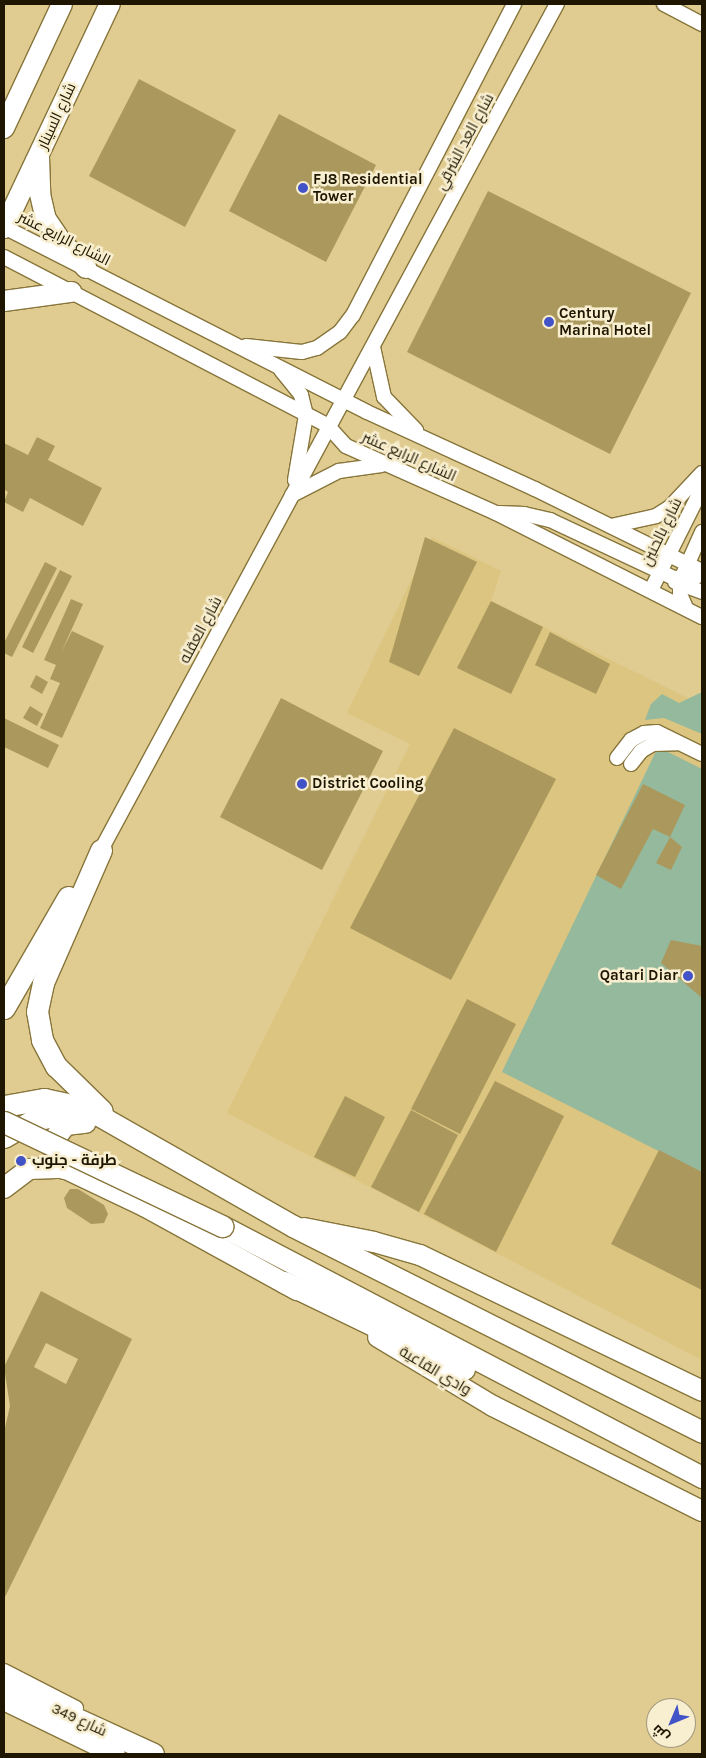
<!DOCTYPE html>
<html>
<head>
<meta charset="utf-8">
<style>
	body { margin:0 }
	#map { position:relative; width:706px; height:1758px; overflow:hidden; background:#e0cc90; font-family:Karla,Cairo,sans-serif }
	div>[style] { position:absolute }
	.built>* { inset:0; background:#dcc581 }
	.green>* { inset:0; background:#94b99d }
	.building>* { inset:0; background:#ab985c }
	.roads { filter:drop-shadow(1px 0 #87753b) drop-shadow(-1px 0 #87753b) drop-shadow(0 1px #87753b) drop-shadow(0 -1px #87753b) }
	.street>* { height:14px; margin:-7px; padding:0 7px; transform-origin:7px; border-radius:7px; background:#fff }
	.secondary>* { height:20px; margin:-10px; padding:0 10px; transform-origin:10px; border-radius:10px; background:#fff }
	.primary>* { height:21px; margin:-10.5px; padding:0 10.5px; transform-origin:10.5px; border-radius:10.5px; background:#fff }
	.bridges { filter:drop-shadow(1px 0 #87753b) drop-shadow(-1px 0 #87753b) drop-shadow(0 1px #87753b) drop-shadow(0 -1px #87753b) }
	.primary-bridge>* { height:21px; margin:-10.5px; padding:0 10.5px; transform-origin:10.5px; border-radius:10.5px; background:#fff }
	.dots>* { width:14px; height:14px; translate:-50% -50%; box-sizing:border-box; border:2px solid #f8eed0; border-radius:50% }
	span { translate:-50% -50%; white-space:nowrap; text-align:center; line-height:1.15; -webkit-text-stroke:5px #f8eed0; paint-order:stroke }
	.street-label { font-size:15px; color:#1e1601 }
	.poi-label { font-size:15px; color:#1e1601; font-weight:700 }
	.left { translate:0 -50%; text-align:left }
	.right { translate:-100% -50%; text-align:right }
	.frame { position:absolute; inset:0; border:5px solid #1e1601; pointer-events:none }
	.north { position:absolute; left:646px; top:1698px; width:50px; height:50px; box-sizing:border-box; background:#f8eed0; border:1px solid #a1987d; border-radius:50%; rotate:225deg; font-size:14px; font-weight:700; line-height:20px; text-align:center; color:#1e1601 }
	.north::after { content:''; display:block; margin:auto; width:18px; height:22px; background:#4253c7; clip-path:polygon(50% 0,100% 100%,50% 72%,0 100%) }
</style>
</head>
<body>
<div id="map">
	<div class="built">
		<i style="clip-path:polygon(432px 537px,501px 571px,491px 601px,702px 705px,702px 1360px,227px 1113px,410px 744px,347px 713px)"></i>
	</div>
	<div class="green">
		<i style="clip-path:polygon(702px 692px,702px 734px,664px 718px,645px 720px,651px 704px,662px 694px,679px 703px)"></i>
		<i style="clip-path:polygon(658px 747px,702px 769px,702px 1173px,502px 1072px)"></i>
	</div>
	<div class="building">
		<i style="clip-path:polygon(139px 79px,236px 130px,185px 227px,89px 176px)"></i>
		<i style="clip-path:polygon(279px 114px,376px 165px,326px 262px,229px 211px)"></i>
		<i style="clip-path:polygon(488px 191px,691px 293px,610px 454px,407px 352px)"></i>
		<i style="clip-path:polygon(37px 437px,55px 446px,48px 460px,102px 488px,83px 526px,30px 498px,23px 512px,4px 502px,8px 492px,4px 489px,4px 443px,28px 455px)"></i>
		<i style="clip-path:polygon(425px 537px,477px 562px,419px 676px,389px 662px)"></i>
		<i style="clip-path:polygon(45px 562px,57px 568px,12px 657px,4px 653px,4px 643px)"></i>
		<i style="clip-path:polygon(60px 570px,72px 576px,33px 653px,22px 647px)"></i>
		<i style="clip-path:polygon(71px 599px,83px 604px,61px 653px,72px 631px,104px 646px,62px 738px,40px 728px,60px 683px,50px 679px,56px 665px,44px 660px)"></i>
		<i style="clip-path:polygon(491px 601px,543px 627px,511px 694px,457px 668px)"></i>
		<i style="clip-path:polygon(550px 632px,610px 664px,596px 694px,535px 665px)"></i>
		<i style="clip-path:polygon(36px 675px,48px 682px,42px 694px,30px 687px)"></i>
		<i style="clip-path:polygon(281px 698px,383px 751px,322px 870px,220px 817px)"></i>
		<i style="clip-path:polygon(30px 706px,43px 714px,37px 726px,23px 718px)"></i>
		<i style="clip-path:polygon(4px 718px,59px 745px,48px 768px,4px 747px)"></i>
		<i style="clip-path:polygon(454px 728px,556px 779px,451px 980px,350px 928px)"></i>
		<i style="clip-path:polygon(643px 784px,685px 805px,670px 837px,653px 829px,621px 889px,596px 875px)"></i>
		<i style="clip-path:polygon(670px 837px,682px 847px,671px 870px,656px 863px)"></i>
		<i style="clip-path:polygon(671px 940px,702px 946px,702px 998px,661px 963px)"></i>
		<i style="clip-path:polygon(467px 999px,516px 1024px,460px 1134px,411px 1109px)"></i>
		<i style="clip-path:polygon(495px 1081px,564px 1116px,496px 1252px,424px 1214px)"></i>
		<i style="clip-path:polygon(345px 1096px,385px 1117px,355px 1177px,314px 1157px)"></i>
		<i style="clip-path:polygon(411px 1110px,458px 1135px,419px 1212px,371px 1187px)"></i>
		<i style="clip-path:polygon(659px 1150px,702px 1172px,702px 1290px,611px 1244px)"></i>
		<i style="clip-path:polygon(70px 1189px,78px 1189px,104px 1205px,108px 1214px,104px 1223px,91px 1224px,67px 1208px,64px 1198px)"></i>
		<i style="clip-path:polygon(evenodd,41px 1291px,132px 1339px,4px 1599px,4px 1432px,10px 1406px,4px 1367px,41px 1291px,46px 1343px,78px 1359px,66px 1384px,34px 1367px,46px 1343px)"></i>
	</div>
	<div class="roads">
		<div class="street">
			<i style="left:664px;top:4px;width:43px;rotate:27.8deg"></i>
			<i style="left:4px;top:227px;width:407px;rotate:27deg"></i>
			<i style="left:367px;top:412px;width:185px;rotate:24.6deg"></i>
			<i style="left:535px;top:489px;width:186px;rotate:26.2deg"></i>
			<i style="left:4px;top:257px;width:364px;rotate:27.5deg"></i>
			<i style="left:327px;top:425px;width:28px;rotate:48deg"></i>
			<i style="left:346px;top:446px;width:164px;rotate:24.1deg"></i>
			<i style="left:496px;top:513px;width:231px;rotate:26.8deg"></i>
			<i style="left:246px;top:346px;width:56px;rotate:6.1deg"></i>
			<i style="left:302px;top:352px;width:16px;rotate:-15deg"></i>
			<i style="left:317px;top:348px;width:28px;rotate:-35deg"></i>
			<i style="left:340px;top:332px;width:21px;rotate:-53deg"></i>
			<i style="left:353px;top:315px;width:350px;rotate:-62.6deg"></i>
			<i style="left:373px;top:347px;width:51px;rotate:77.6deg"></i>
			<i style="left:384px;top:397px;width:46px;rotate:45.9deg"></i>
			<i style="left:281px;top:370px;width:32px;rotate:51deg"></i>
			<i style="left:301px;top:395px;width:21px;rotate:76deg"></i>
			<i style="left:306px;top:415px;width:66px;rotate:99.6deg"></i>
			<i style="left:292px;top:495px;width:53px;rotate:-27.1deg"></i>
			<i style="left:339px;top:471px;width:43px;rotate:-7.9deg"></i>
			<i style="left:499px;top:513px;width:25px;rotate:2deg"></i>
			<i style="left:524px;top:514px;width:27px;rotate:13deg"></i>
			<i style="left:550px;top:520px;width:137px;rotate:25.1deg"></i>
			<i style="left:674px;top:578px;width:22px;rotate:-3deg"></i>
			<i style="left:696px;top:577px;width:8px;rotate:-40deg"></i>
			<i style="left:611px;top:526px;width:46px;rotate:-12.5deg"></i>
			<i style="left:656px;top:516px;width:15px;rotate:-32deg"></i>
			<i style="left:669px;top:508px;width:48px;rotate:-46.7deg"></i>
			<i style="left:675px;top:582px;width:29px;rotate:20deg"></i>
			<i style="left:651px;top:590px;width:114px;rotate:-63.4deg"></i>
			<i style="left:686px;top:608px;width:15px;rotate:-113deg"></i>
			<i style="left:680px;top:594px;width:13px;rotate:-90deg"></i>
			<i style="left:680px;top:581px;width:54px;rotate:-65.8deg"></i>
			<i style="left:617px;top:758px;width:23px;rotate:-52deg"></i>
			<i style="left:631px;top:740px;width:15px;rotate:-28deg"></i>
			<i style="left:644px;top:733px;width:13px;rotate:-4deg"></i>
			<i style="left:657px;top:732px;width:50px;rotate:26.1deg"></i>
			<i style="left:631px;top:764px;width:16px;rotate:-52deg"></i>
			<i style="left:641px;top:751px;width:14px;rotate:-30deg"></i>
			<i style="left:653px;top:744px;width:24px;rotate:-2deg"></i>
			<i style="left:101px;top:850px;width:961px;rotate:-61.68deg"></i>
			<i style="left:4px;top:1671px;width:81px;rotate:27.2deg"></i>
		</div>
		<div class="secondary">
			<i style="left:4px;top:128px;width:137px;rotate:-64.9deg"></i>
			<i style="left:39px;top:157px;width:37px;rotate:88deg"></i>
			<i style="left:40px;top:194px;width:26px;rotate:77deg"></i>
			<i style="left:46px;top:219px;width:27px;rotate:56deg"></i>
			<i style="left:61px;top:241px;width:37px;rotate:47deg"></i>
			<i style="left:4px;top:228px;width:248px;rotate:-64.7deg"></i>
			<i style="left:4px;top:301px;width:68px;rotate:-7.7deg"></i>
			<i style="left:4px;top:1188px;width:31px;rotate:-37deg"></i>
			<i style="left:29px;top:1169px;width:35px;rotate:-2deg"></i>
			<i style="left:64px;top:1168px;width:89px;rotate:25.4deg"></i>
			<i style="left:144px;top:1206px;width:175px;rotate:28.8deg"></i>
			<i style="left:304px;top:1228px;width:71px;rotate:11.3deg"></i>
			<i style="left:374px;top:1242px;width:48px;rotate:15.8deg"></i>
			<i style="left:420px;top:1255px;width:313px;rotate:25.7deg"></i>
			<i style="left:378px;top:1337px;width:134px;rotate:31deg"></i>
			<i style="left:493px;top:1406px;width:234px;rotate:26.7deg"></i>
			<i style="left:4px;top:1685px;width:165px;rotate:24.7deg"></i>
			<i style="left:4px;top:1700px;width:123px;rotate:25.9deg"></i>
		</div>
		<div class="primary">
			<i style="left:101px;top:850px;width:145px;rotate:113.6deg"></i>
			<i style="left:43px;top:983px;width:29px;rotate:102deg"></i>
			<i style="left:37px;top:1011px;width:29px;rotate:80deg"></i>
			<i style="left:42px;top:1040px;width:30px;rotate:62deg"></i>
			<i style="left:56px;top:1066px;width:64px;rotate:44.4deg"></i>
			<i style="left:4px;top:1008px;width:128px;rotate:-60deg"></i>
			<i style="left:4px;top:1106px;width:41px;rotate:-9.9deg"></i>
			<i style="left:44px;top:1099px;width:43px;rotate:12.1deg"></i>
			<i style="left:86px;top:1108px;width:238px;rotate:29.7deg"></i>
			<i style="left:293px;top:1226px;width:458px;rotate:26.7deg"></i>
			<i style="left:4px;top:1137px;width:32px;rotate:-30deg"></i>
			<i style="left:32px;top:1121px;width:21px;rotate:-14deg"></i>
			<i style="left:52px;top:1116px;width:36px"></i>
			<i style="left:64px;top:1168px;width:11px;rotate:-139deg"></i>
			<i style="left:56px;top:1161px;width:21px;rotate:-98deg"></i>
			<i style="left:53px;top:1140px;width:20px;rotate:-53deg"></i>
			<i style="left:65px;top:1124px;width:20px;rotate:-6deg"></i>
			<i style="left:222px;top:1226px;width:542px;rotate:27.61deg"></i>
			<i style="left:284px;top:1282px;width:200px;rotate:25.8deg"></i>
		</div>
	</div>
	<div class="bridges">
		<div class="primary-bridge">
			<i style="left:4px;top:1122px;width:242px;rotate:25.5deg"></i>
		</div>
	</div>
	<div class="dots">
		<i style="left:303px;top:188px;background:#4253c7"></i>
		<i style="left:549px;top:322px;background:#4253c7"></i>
		<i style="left:302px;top:784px;background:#4253c7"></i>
		<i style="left:688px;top:976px;background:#4253c7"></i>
		<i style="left:21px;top:1161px;background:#4253c7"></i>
	</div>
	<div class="street-label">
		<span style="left:57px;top:116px;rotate:-65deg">شارع السينار</span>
		<span style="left:465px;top:142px;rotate:-62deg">شارع العد الشرقي</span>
		<span style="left:64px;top:239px;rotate:27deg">الشارع الرابع عشر</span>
		<span style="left:409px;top:457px;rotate:24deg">الشارع الرابع عشر</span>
		<span style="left:662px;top:532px;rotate:-64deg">شارع بالحنين</span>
		<span style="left:201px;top:630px;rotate:-62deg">شارع العقله</span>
		<span style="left:435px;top:1371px;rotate:31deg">وادي القاعية</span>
		<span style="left:79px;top:1720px;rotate:25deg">شارع 349</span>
	</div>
	<div class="poi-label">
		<span class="left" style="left:313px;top:188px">FJ8 Residential<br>Tower</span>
		<span class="left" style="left:559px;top:322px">Century<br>Marina Hotel</span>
		<span class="left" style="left:312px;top:784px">District Cooling</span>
		<span class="right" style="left:678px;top:976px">Qatari Diar</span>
		<span class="left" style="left:32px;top:1161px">طرفة - جنوب</span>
	</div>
	<div class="frame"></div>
	<div class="north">ش</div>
</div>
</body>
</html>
